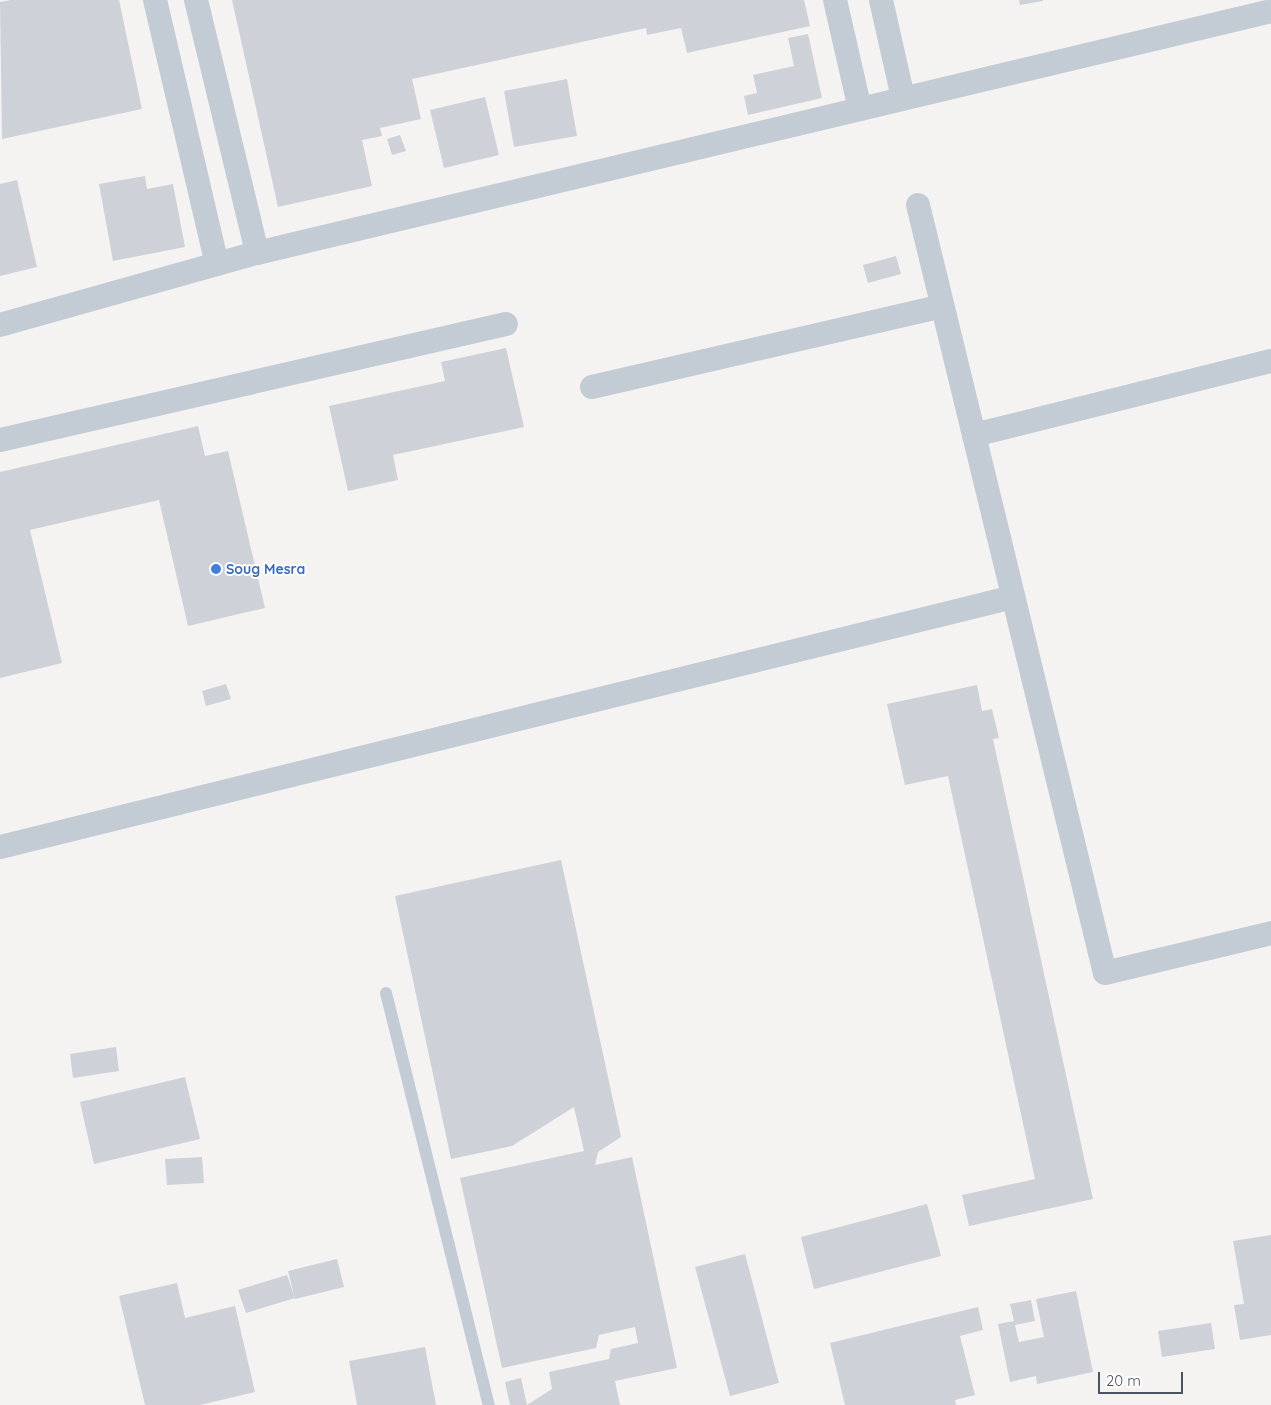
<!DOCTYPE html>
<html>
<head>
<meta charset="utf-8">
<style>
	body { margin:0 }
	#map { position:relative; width:1271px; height:1405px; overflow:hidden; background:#f5f3f2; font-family:Quicksand,sans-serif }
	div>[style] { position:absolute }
	.building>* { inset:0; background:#ced1d8 }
	.lane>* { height:12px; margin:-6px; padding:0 6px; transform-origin:6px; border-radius:6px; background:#c3cbd4 }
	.street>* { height:24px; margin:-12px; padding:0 12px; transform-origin:12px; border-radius:12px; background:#c3cbd4 }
	.dots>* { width:14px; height:14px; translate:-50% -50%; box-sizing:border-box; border:2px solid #fff; border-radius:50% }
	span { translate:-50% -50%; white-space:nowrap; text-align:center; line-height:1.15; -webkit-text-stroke:4px #fff; paint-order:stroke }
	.shop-label { font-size:14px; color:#366cbe; font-weight:700 }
	.left { translate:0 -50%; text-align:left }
	.scale { position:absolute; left:1098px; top:1372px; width:85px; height:22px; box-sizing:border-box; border:2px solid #495361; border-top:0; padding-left:6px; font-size:15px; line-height:18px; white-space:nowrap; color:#495361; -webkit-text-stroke:4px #fff; paint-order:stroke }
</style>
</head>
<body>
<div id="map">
	<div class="building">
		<i style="clip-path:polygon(11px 0,119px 0,142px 109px,2px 139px,0 2px)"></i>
		<i style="clip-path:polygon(232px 0,804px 0,810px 26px,687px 53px,681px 28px,647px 35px,646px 28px,412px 79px,421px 119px,380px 128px,382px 136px,362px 140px,372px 186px,278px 207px)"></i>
		<i style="clip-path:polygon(1019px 0,1043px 0,1043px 1px,1020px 5px)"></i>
		<i style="clip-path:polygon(808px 34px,822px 98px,748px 115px,744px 96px,757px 93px,753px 75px,794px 66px,788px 38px)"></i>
		<i style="clip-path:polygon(567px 79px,577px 136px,514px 147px,504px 91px)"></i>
		<i style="clip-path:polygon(485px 97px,499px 155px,444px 168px,430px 110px)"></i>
		<i style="clip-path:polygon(400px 135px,406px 151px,392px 155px,387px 139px)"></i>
		<i style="clip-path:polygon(145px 176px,147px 189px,173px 184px,185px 247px,113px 261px,99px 184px)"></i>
		<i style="clip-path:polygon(17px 180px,37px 267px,0 276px,0 184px)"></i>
		<i style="clip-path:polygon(896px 256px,901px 274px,868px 283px,863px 265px)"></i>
		<i style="clip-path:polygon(506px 348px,524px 427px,393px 455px,398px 480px,348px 491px,329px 406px,445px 381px,441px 362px)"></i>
		<i style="clip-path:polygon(198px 426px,205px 456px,228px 451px,265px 608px,188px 626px,159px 500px,30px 530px,62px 663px,0 678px,0 472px)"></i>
		<i style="clip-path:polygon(226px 684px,231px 699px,206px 706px,202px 691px)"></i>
		<i style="clip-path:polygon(977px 685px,982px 711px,992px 709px,999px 738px,993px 739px,1093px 1199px,969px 1226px,962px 1195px,1035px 1179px,948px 776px,905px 785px,887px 704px)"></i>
		<i style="clip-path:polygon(561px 860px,621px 1137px,598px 1152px,595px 1165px,632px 1157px,677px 1368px,615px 1381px,620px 1405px,510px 1405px,505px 1382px,521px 1378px,527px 1405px,552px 1389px,549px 1372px,609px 1359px,611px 1349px,638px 1343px,635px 1327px,599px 1335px,596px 1348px,502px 1368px,460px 1178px,584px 1151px,574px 1107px,512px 1146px,451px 1159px,395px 896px)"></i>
		<i style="clip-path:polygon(116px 1047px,119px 1071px,73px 1078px,70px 1054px)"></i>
		<i style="clip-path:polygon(185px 1077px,200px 1139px,94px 1164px,80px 1102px)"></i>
		<i style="clip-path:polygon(202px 1157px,204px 1183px,167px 1185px,165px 1159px)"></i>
		<i style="clip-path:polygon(927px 1204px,941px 1256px,814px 1289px,801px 1237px)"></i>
		<i style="clip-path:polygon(1271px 1235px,1271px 1335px,1240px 1340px,1234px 1305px,1244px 1304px,1233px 1241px)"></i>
		<i style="clip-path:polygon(745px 1254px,779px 1383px,730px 1396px,695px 1267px)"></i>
		<i style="clip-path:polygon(337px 1259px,344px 1287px,295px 1299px,288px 1271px)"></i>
		<i style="clip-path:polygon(287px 1275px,295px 1298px,246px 1313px,238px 1290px)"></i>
		<i style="clip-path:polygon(177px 1283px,185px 1318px,235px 1306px,255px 1392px,200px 1405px,145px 1405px,119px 1296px)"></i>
		<i style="clip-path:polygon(1076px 1291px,1093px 1372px,1037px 1384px,1036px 1376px,1010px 1382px,998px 1324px,1014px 1321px,1010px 1304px,1031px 1300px,1035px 1321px,1015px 1325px,1019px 1342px,1044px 1337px,1036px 1299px)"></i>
		<i style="clip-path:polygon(978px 1307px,983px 1330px,960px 1336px,975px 1395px,955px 1400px,956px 1405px,845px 1405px,830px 1343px)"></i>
		<i style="clip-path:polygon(1211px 1323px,1215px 1349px,1162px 1357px,1158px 1331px)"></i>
		<i style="clip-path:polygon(425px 1347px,436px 1405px,357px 1405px,349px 1361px)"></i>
	</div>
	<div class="lane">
		<i style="left:386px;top:993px;width:425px;rotate:76deg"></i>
	</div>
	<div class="street">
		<i style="left:155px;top:0;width:271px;rotate:76.8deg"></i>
		<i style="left:196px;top:0;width:260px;rotate:76.4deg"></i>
		<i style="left:835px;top:0;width:112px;rotate:77.1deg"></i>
		<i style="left:881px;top:0;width:100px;rotate:77.3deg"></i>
		<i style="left:918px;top:205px;width:790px;rotate:76.32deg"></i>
		<i style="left:1105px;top:973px;width:171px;rotate:-13.5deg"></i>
		<i style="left:0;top:325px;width:267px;rotate:-15.7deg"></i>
		<i style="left:257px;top:253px;width:1042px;rotate:-13.42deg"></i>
		<i style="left:592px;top:387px;width:359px;rotate:-13deg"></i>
		<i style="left:974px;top:435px;width:306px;rotate:-14deg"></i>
		<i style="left:0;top:440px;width:519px;rotate:-12.91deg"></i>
		<i style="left:0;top:847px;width:1043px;rotate:-13.86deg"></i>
	</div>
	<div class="dots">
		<i style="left:216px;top:569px;background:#3f7fe0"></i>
	</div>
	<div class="shop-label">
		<span class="left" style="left:226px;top:569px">Soug Mesra</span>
	</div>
	<div class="scale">20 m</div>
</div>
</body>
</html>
